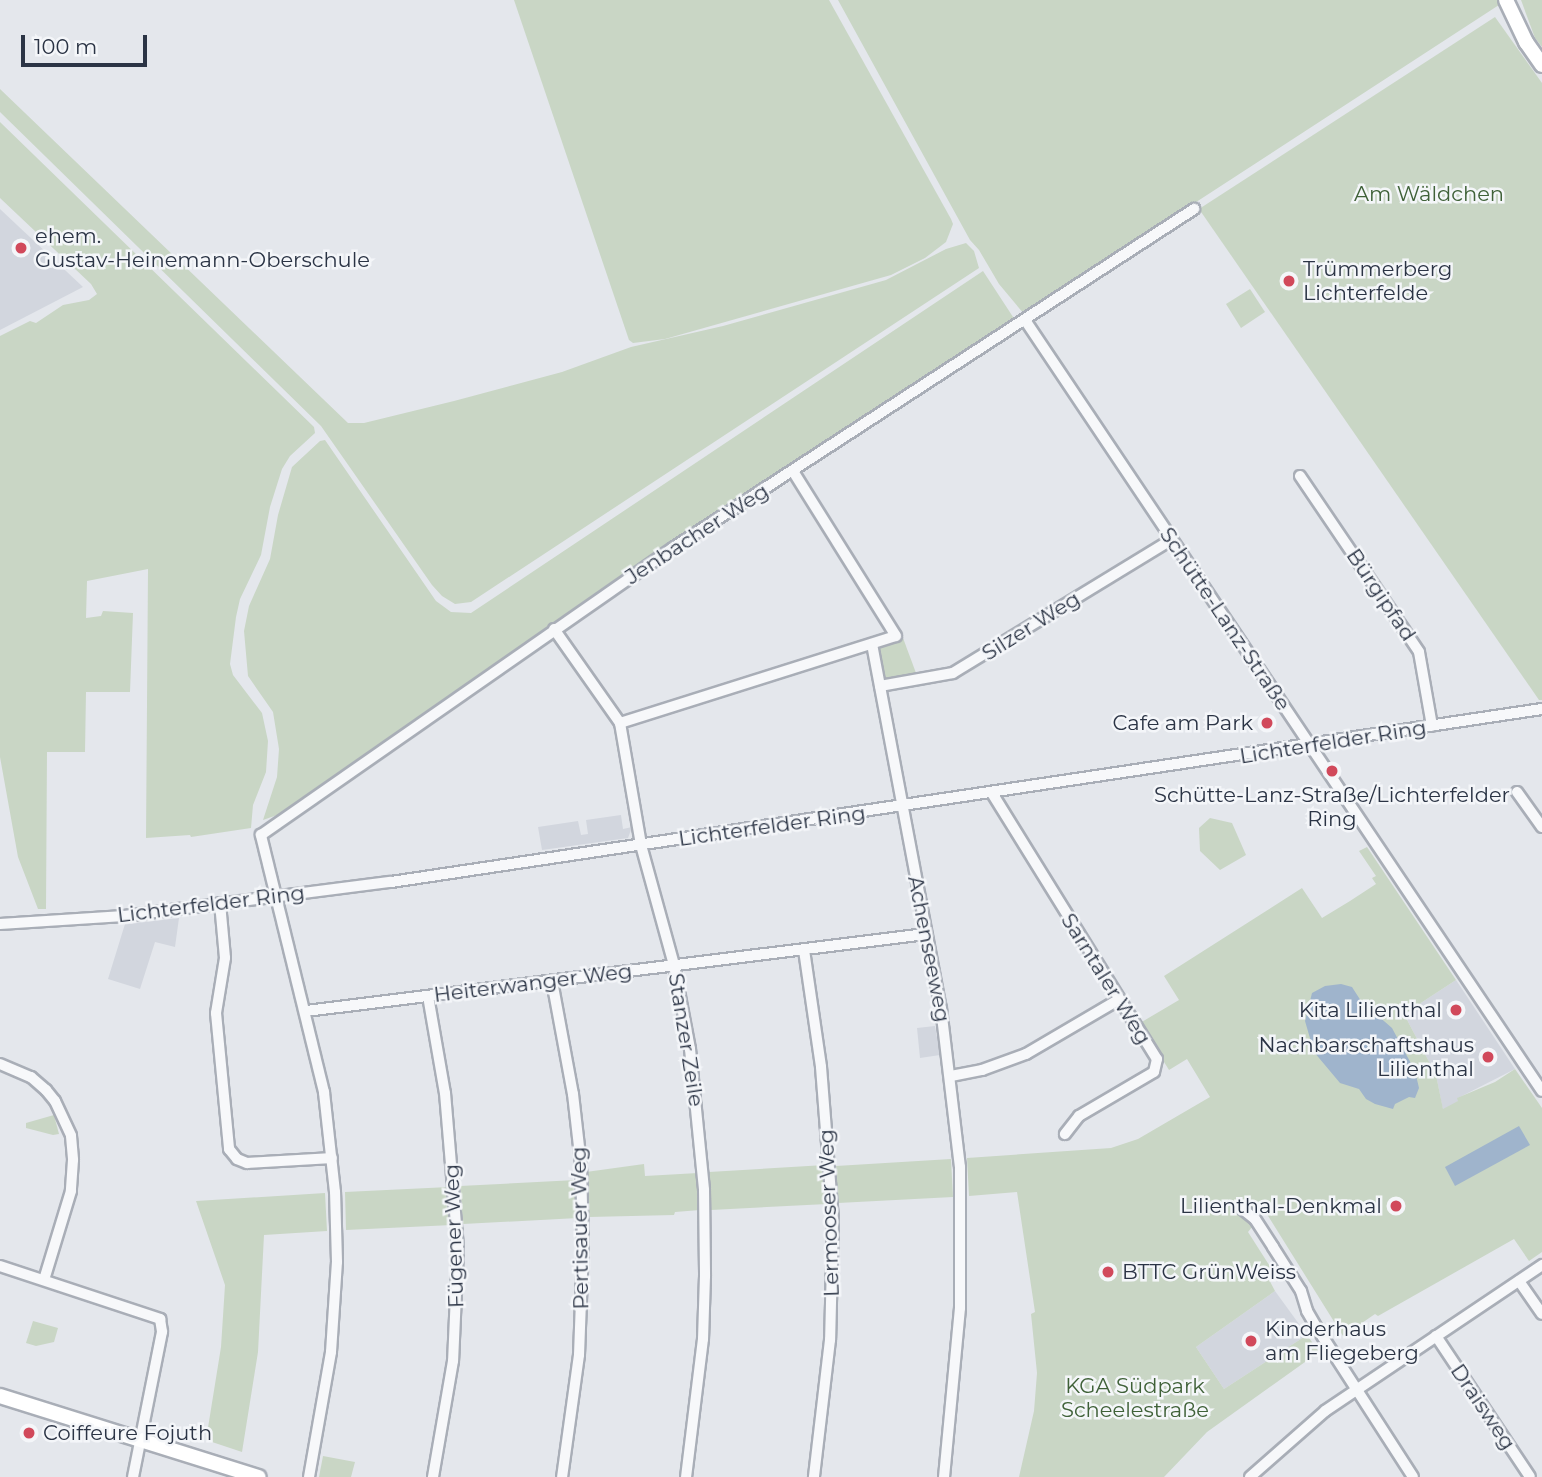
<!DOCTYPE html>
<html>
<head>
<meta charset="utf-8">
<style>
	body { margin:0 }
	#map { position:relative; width:1542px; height:1477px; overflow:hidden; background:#e4e7ec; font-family:Montserrat,sans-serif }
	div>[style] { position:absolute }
	.built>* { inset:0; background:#d2d6de }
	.green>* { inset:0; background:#c9d6c5 }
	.water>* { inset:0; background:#9fb4cc }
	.roads { filter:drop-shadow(2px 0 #a9aeb7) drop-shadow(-2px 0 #a9aeb7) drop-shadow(0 2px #a9aeb7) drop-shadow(0 -2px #a9aeb7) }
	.street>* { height:10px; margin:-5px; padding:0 5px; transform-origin:5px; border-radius:5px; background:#f7f8fa }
	.secondary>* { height:14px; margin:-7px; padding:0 7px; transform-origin:7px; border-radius:7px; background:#fff }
	.dots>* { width:19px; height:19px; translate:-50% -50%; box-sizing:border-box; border:4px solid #f4f6f9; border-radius:50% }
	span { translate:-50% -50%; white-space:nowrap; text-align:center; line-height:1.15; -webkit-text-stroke:5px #f4f6f9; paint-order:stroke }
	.park-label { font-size:21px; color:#3f6138 }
	.poi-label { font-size:21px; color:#2b3445 }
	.left { translate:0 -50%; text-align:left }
	.right { translate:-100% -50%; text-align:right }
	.street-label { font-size:21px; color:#2b3445 }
	.scale { position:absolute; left:21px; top:35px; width:126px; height:32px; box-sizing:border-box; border:4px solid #2b3445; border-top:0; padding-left:9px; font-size:21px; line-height:24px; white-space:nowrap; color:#2b3445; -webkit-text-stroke:5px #f4f6f9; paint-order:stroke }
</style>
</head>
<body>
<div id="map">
	<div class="built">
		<i style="clip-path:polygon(0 209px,83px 287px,0 330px)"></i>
		<i style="clip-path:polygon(621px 815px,623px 829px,632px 827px,628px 838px,542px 850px,538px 827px,578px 821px,581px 835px,588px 834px,586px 820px)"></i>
		<i style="clip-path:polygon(179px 918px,175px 947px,155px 942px,140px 989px,108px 979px,125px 924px)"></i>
		<i style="clip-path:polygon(1456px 980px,1515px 1069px,1458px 1098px,1459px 1101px,1443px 1110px,1436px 1075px,1404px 1014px)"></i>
		<i style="clip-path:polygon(935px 1026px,940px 1055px,920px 1058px,917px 1028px)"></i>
		<i style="clip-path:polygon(1275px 1291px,1307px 1335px,1224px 1389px,1196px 1347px)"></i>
	</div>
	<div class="green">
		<i style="clip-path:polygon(514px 0,829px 0,951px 219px,953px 224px,946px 242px,925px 258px,891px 275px,665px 339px,633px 343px,629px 340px)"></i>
		<i style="clip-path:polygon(838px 0,1500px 0,1502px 3px,1024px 314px,999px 284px,979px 250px,970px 240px)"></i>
		<i style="clip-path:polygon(1521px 0,1542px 0,1542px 47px,1535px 38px)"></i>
		<i style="clip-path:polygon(1495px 17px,1542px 83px,1542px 700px,1539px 700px,1199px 209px)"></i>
		<i style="clip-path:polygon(0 89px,348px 423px,364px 423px,454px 401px,562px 372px,631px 347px,723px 326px,886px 280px,946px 249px,966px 243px,974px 251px,979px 268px,471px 602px,455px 604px,442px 596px,432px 585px,321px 426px,0 112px)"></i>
		<i style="clip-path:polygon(0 122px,314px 427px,315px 433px,290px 456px,282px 469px,270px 507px,261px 555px,240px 599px,236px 617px,230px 664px,233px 675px,262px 713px,268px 741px,266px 772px,253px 805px,251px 828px,191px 837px,190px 835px,146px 838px,148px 569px,87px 581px,86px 618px,101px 616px,103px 611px,133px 613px,130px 692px,86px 692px,85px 752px,47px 752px,46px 909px,38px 909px,18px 857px,0 757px,0 336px,30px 321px,36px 323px,63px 305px,89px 300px,97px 294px,91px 284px,0 198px)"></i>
		<i style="clip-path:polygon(983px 271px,1015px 320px,791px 465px,551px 626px,283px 813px,263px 820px,277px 777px,279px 749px,273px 712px,248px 676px,244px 631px,249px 606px,270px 559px,278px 515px,292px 467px,320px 441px,325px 440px,436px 601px,451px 612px,471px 613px)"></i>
		<i style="clip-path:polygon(1250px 289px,1265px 312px,1241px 328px,1226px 304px)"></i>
		<i style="clip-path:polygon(903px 638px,916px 673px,884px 679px,877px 652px,881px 645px)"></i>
		<i style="clip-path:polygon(1210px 818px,1232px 823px,1246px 855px,1220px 870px,1200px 851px,1199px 828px)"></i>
		<i style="clip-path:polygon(1367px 847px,1456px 980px,1404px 1014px,1436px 1075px,1443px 1109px,1458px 1101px,1457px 1098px,1495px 1082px,1515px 1069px,1542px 1108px,1542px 1252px,1529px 1261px,1514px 1239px,1378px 1316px,1375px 1314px,1343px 1336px,1265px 1211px,1248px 1232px,1271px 1268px,1265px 1272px,1275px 1291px,1196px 1347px,1224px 1389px,1307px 1335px,1319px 1352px,1207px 1432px,1164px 1477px,1019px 1477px,1034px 1411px,1037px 1373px,1031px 1314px,1035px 1312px,1017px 1192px,969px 1196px,967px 1158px,1111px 1148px,1138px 1139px,1210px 1097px,1187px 1059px,1169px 1070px,1140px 1023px,1179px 1000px,1164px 976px,1302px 888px,1322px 918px,1350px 901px,1376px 884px,1372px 878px,1376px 876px,1359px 851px)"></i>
		<i style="clip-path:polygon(54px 1115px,59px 1134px,53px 1135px,26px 1128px,26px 1123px)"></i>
		<i style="clip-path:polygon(951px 1159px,953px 1197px,838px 1203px,836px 1166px)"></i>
		<i style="clip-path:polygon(644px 1164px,645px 1176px,698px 1173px,700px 1210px,675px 1212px,674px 1215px,589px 1217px,586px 1172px)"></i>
		<i style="clip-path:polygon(825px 1165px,827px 1204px,711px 1210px,709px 1172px)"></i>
		<i style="clip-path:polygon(576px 1180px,578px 1218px,463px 1224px,460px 1186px)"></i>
		<i style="clip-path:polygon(449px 1187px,452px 1225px,346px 1230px,345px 1192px)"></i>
		<i style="clip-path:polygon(325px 1193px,327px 1231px,264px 1235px,258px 1352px,242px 1452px,206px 1440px,221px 1347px,225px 1285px,196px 1201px)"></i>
		<i style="clip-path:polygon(33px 1321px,58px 1328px,54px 1342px,36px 1346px,26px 1343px)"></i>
		<i style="clip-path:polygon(323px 1456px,355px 1462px,351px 1477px,319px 1477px)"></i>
	</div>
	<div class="water">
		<i style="clip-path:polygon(1341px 984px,1352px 987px,1361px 1001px,1392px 1028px,1415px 1071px,1419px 1088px,1415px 1098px,1409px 1097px,1395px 1104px,1393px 1109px,1375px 1104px,1366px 1099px,1359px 1089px,1340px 1083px,1314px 1052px,1305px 1021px,1312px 993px,1325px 986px)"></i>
		<i style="clip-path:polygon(1519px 1126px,1530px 1145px,1455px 1186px,1445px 1167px)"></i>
	</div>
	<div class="roads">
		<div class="street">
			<i style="left:1025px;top:320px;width:928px;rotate:56.16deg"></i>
			<i style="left:1300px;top:476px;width:212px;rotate:55.9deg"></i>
			<i style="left:1419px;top:652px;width:75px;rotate:80deg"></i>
			<i style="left:554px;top:629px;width:115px;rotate:54.9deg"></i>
			<i style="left:620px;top:723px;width:124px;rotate:80.2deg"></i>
			<i style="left:641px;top:845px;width:124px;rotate:74.6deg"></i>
			<i style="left:674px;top:965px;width:86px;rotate:79.2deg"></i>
			<i style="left:690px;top:1049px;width:142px;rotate:84.3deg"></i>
			<i style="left:704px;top:1190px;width:86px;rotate:89.3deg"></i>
			<i style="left:705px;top:1276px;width:63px;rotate:91.8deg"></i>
			<i style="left:703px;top:1339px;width:139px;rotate:97deg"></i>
			<i style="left:872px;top:644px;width:370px;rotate:79.3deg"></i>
			<i style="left:941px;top:1008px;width:160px;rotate:83.2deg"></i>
			<i style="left:960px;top:1167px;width:141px;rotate:90deg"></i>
			<i style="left:960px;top:1308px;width:170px;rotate:95.4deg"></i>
			<i style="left:880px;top:686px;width:74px;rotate:-10.1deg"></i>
			<i style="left:953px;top:673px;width:255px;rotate:-31.4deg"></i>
			<i style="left:620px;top:723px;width:289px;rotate:-17.5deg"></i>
			<i style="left:896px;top:636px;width:195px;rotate:-122deg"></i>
			<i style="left:1517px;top:792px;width:43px;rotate:54.5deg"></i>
			<i style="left:992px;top:793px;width:313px;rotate:58.2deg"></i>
			<i style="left:1157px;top:1059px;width:13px;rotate:103deg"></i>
			<i style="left:1154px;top:1072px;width:87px;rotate:149.6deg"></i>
			<i style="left:1079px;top:1116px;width:23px;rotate:128deg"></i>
			<i style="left:220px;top:903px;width:55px;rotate:84.8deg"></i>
			<i style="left:225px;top:958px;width:56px;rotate:99.3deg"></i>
			<i style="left:216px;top:1013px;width:137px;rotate:84.5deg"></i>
			<i style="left:229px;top:1149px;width:13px;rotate:51deg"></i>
			<i style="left:237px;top:1159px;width:11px;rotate:22deg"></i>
			<i style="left:247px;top:1163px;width:85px;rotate:-3.4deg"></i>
			<i style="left:0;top:924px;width:124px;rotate:-3.7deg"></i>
			<i style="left:124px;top:916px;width:269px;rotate:-7.3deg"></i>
			<i style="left:391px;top:882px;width:1164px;rotate:-8.55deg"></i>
			<i style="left:804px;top:950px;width:118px;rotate:81.7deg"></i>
			<i style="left:821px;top:1067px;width:154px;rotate:85.5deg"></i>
			<i style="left:833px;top:1221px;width:119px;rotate:91.4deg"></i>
			<i style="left:830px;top:1340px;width:138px;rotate:96.7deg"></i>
			<i style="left:552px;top:981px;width:115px;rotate:79.5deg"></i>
			<i style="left:573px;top:1094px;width:70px;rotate:83.5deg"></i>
			<i style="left:581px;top:1164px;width:82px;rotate:88.6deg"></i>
			<i style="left:583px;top:1246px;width:109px;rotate:92.1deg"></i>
			<i style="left:579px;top:1355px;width:123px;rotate:97.9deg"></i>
			<i style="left:428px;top:996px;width:98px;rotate:80.1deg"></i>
			<i style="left:445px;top:1093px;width:156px;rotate:85.2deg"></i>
			<i style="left:458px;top:1248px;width:113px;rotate:92.5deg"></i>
			<i style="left:453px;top:1361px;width:118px;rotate:99.8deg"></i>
			<i style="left:306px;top:1011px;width:625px;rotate:-7.08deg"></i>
			<i style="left:0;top:1064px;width:34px;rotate:23deg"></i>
			<i style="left:31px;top:1077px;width:20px;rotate:41deg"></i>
			<i style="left:46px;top:1090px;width:14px;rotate:51deg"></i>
			<i style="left:55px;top:1101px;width:38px;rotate:65deg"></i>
			<i style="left:71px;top:1136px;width:24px;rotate:85deg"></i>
			<i style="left:73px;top:1160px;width:31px;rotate:94deg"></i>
			<i style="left:71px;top:1191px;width:93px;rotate:106.9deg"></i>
			<i style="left:951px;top:1076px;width:32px;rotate:-11deg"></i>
			<i style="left:982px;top:1070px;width:47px;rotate:-20deg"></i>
			<i style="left:1026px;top:1054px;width:107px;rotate:-30.4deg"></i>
			<i style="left:1240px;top:1207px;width:19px;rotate:39deg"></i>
			<i style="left:1255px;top:1219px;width:33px;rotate:57deg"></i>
			<i style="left:1273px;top:1247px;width:52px;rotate:57.5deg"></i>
			<i style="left:1301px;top:1291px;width:21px;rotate:73deg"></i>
			<i style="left:1307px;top:1311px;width:20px;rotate:60deg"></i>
			<i style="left:1317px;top:1328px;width:177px;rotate:57.2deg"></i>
			<i style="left:0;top:1266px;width:169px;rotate:18.3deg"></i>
			<i style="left:160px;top:1319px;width:13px;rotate:81deg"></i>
			<i style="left:162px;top:1332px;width:148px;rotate:101.3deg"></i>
			<i style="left:1519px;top:1281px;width:40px;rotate:55.1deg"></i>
			<i style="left:1436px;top:1336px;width:169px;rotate:56.3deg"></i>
			<i style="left:309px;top:1477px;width:127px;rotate:-80deg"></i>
			<i style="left:331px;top:1352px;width:90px;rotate:-86.2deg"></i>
			<i style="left:337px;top:1262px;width:70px;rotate:-91.6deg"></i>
			<i style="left:335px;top:1192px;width:101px;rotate:-96.3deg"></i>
			<i style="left:324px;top:1092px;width:265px;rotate:-103.8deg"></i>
			<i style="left:261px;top:835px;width:502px;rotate:-34.86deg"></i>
			<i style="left:673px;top:548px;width:622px;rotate:-33.05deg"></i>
			<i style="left:1250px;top:1477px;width:100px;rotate:-41.3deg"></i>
			<i style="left:1325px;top:1411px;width:262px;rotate:-33.9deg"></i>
		</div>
		<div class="secondary">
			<i style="left:1506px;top:0;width:47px;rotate:64.5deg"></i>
			<i style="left:1526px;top:42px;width:28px;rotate:55deg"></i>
			<i style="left:0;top:1396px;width:271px;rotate:17.4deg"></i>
		</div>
	</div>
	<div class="dots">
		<i style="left:21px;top:248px;background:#d1495b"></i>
		<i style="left:1289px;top:281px;background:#d1495b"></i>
		<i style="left:1267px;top:723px;background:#d1495b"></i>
		<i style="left:1332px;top:771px;background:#d1495b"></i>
		<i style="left:1456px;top:1010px;background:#d1495b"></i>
		<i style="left:1488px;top:1057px;background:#d1495b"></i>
		<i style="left:1396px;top:1206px;background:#d1495b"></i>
		<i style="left:1108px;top:1272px;background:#d1495b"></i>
		<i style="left:1251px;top:1341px;background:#d1495b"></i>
		<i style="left:29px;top:1433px;background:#d1495b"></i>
	</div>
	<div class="park-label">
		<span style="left:1429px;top:194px">Am Wäldchen</span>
		<span style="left:1135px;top:1398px">KGA Südpark<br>Scheelestraße</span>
	</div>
	<div class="poi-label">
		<span class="left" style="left:35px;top:248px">ehem.<br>Gustav-Heinemann-Oberschule</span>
		<span class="left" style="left:1303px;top:281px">Trümmerberg<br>Lichterfelde</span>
		<span class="right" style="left:1253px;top:723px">Cafe am Park</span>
		<span style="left:1332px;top:807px">Schütte-Lanz-Straße/Lichterfelder<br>Ring</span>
		<span class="right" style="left:1442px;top:1010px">Kita Lilienthal</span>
		<span class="right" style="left:1474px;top:1057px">Nachbarschaftshaus<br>Lilienthal</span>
		<span class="right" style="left:1382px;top:1206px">Lilienthal-Denkmal</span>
		<span class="left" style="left:1122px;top:1272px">BTTC GrünWeiss</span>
		<span class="left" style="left:1265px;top:1341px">Kinderhaus<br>am Fliegeberg</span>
		<span class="left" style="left:43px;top:1433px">Coiffeure Fojuth</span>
	</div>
	<div class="street-label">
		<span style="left:697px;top:534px;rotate:-33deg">Jenbacher Weg</span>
		<span style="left:1381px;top:595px;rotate:56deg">Bürgipfad</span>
		<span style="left:1225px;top:619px;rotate:56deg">Schütte-Lanz-Straße</span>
		<span style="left:1031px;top:626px;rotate:-32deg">Silzer Weg</span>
		<span style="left:1333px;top:742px;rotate:-9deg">Lichterfelder Ring</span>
		<span style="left:772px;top:826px;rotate:-8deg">Lichterfelder Ring</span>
		<span style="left:211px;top:904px;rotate:-7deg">Lichterfelder Ring</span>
		<span style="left:929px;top:949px;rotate:79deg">Achenseeweg</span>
		<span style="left:1106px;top:979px;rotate:58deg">Sarntaler Weg</span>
		<span style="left:533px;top:983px;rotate:-7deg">Heiterwanger Weg</span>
		<span style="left:686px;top:1040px;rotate:81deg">Stanzer Zeile</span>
		<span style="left:829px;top:1213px;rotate:-92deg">Lermooser Weg</span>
		<span style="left:580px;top:1228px;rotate:-91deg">Pertisauer Weg</span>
		<span style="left:454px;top:1236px;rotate:-92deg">Fügener Weg</span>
		<span style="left:1483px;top:1407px;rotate:56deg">Draisweg</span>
	</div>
	<div class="scale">100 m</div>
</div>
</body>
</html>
